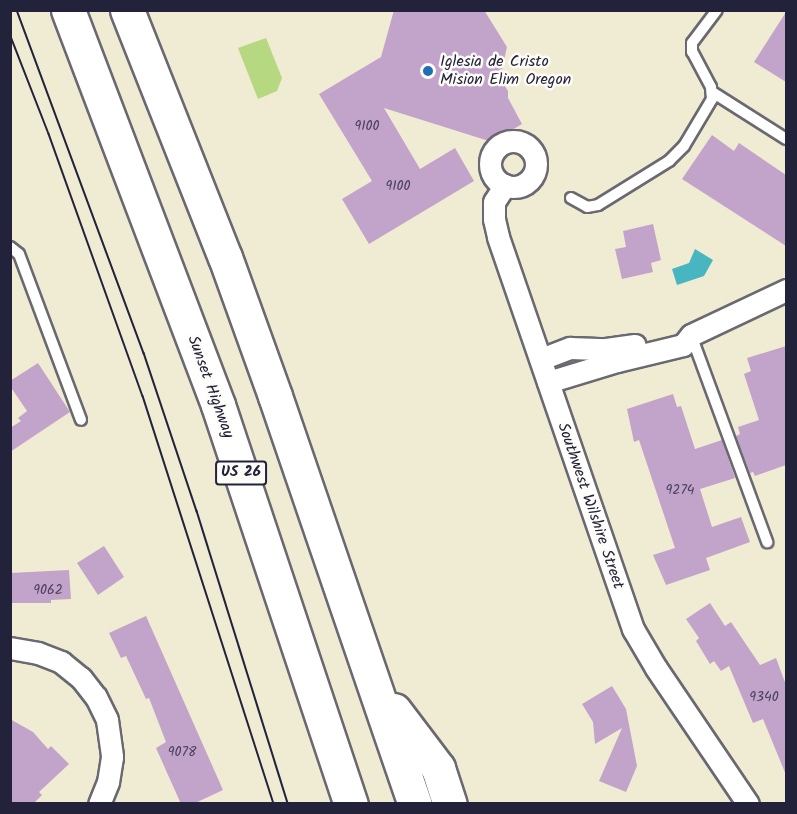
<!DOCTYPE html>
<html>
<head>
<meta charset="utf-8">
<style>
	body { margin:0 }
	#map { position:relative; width:797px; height:814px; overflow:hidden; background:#f0ebd3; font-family:Kalam,sans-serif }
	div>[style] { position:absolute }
	.green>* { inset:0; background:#b5d880 }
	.water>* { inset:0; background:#47b6c0 }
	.building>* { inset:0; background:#c2a4ca }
	.roads { filter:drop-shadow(2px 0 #6a6870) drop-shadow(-2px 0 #6a6870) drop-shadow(0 2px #6a6870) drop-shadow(0 -2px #6a6870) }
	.service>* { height:10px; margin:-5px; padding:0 5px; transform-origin:5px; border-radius:5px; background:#fff }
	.minor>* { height:21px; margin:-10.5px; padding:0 10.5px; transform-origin:10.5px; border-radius:10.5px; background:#fff }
	.minor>.ring { margin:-10.5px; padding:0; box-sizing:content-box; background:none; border:21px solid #fff; border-radius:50% }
	.motorway>* { height:33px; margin:-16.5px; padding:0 16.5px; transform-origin:16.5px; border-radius:16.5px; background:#fff }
	.tram>* { height:1.5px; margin:-0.75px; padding:0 0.75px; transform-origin:0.75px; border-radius:0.75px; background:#22223b }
	.dots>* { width:16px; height:16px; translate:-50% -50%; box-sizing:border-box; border:3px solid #fdfcf7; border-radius:50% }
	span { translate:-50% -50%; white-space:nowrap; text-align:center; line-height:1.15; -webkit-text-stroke:5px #fdfcf7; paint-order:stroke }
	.number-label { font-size:14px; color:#4a425f }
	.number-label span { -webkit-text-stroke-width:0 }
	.shield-label span { padding:2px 4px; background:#fdfcf7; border:2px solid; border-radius:4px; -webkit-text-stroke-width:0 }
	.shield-label { font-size:15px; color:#22223b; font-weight:700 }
	.poi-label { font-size:16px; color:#22223b }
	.left { translate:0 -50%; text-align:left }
	.street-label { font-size:16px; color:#22223b }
	.frame { position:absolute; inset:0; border:12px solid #22223b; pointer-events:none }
</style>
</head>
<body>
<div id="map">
	<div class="green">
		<i style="clip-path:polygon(266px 38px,282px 78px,277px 91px,258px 99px,238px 48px)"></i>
	</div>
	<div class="water">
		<i style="clip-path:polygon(695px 249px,713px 260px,704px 276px,677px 285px,672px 269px,689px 263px)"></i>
	</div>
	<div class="building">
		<i style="clip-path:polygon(394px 10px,484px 10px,507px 47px,500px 78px,508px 91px,508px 98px,522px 124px,492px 142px,384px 108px,420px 169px,455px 148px,474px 181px,369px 244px,342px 199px,372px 181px,319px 94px,381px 57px)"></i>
		<i style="clip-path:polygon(786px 12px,786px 82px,754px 62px)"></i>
		<i style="clip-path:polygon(712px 135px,734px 151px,739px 143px,786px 175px,786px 246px,682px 179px)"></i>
		<i style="clip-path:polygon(653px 224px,661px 260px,651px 263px,653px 272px,622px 279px,615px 249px,626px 247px,623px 231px)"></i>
		<i style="clip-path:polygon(786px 346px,786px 465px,755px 476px,753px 472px,750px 473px,736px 436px,740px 434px,738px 427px,759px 420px,744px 374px,751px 371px,747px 358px)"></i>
		<i style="clip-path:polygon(38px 363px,70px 412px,10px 452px,10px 428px,21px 421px,18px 418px,27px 411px,10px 386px,10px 381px)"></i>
		<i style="clip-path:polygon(673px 394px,677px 407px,681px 406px,695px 449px,722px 440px,735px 478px,700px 489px,712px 527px,741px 517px,750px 542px,706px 558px,710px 570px,666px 585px,653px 555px,675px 548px,639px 440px,634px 442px,627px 409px)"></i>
		<i style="clip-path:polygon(104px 546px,124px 577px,98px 595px,77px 563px)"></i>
		<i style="clip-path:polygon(69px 570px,71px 599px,51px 600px,51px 603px,10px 603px,10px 573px)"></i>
		<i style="clip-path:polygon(710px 603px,725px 626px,731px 622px,760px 665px,776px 658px,786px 685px,786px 775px,763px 719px,753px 723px,729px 666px,721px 671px,714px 661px,710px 664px,696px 641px,699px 638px,686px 619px)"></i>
		<i style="clip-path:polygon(146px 616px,223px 790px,193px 804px,181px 804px,156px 748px,166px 742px,149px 698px,146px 699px,126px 656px,121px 658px,109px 633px)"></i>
		<i style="clip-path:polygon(612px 686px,626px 709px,637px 766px,626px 792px,599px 781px,622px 728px,595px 744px,593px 722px,582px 704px)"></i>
		<i style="clip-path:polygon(10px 719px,33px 732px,48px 749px,51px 746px,69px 764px,39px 792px,42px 795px,33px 804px,10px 804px)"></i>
	</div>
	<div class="roads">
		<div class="service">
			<i style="left:712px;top:92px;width:88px;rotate:32.4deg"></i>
			<i style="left:571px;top:198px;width:18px;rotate:29deg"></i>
			<i style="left:587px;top:207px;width:11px;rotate:-10deg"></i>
			<i style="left:598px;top:205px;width:84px;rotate:-31.8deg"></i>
			<i style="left:669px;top:161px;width:21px;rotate:-45deg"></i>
			<i style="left:684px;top:146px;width:55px;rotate:-59.2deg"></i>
			<i style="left:712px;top:99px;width:12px;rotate:-95deg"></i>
			<i style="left:711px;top:87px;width:40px;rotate:-118deg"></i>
			<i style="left:692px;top:52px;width:9px;rotate:-90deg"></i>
			<i style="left:692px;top:43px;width:41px;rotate:-52.9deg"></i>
			<i style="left:10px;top:247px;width:11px;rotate:38deg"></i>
			<i style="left:19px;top:254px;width:177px;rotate:69.5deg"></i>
			<i style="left:691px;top:335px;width:221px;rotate:69.8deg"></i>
		</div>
		<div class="minor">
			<i class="ring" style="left:490px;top:141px;width:25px;height:25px"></i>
			<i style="left:505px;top:185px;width:20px;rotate:123deg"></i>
			<i style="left:494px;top:202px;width:17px;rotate:90deg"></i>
			<i style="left:494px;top:219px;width:18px;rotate:77deg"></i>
			<i style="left:498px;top:237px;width:415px;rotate:71deg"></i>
			<i style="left:633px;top:629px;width:45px;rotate:59.5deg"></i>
			<i style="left:656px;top:668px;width:164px;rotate:55.9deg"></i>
			<i style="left:541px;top:359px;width:31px;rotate:-21deg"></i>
			<i style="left:570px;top:348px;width:36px;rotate:2deg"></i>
			<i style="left:606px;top:349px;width:29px;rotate:-8deg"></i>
			<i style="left:548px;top:382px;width:72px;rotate:-16.9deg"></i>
			<i style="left:617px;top:361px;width:68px;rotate:-13.6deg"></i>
			<i style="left:683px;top:345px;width:13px;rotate:-51deg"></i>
			<i style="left:691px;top:335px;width:105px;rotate:-25.3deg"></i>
			<i style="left:10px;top:648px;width:28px;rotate:10deg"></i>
			<i style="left:38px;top:653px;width:25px;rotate:21deg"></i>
			<i style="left:61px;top:662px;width:26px;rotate:39deg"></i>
			<i style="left:81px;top:678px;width:24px;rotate:52deg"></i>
			<i style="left:96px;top:697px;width:25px;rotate:64deg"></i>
			<i style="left:107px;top:720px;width:37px;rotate:82deg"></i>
			<i style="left:112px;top:757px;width:25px;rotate:99deg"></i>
			<i style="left:108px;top:782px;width:24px;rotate:112deg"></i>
		</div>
		<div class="motorway">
			<i style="left:68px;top:10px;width:423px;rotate:69.2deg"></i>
			<i style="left:218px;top:405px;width:421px;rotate:71.6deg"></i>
			<i style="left:127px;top:10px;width:266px;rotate:68.4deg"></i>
			<i style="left:225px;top:257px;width:148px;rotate:70.2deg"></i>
			<i style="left:275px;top:396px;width:431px;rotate:71.1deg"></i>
			<i style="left:394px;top:710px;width:73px;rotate:52.8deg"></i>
			<i style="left:438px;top:768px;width:38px;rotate:72deg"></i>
		</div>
	</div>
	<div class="tram">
		<i style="left:17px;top:10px;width:366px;rotate:69.7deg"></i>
		<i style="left:144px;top:353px;width:167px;rotate:71.5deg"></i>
		<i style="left:197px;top:511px;width:307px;rotate:72.7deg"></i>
		<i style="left:10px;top:34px;width:107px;rotate:68.7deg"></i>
		<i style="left:49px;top:134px;width:278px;rotate:70.3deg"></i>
		<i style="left:143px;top:396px;width:429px;rotate:72.2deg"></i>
	</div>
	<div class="dots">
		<i style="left:428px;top:71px;background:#1f6fb2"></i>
	</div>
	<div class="number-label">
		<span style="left:367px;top:126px">9100</span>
		<span style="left:398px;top:186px">9100</span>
		<span style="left:680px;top:490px">9274</span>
		<span style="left:48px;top:590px">9062</span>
		<span style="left:764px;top:697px">9340</span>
		<span style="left:182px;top:752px">9078</span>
	</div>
	<div class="shield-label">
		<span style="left:241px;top:473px">US 26</span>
	</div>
	<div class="poi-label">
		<span class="left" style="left:440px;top:71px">Iglesia de Cristo<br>Mision Elim Oregon</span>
	</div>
	<div class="street-label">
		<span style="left:210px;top:387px;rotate:70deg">Sunset Highway</span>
		<span style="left:590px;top:506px;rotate:71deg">Southwest Wilshire Street</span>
	</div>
	<div class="frame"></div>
</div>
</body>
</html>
